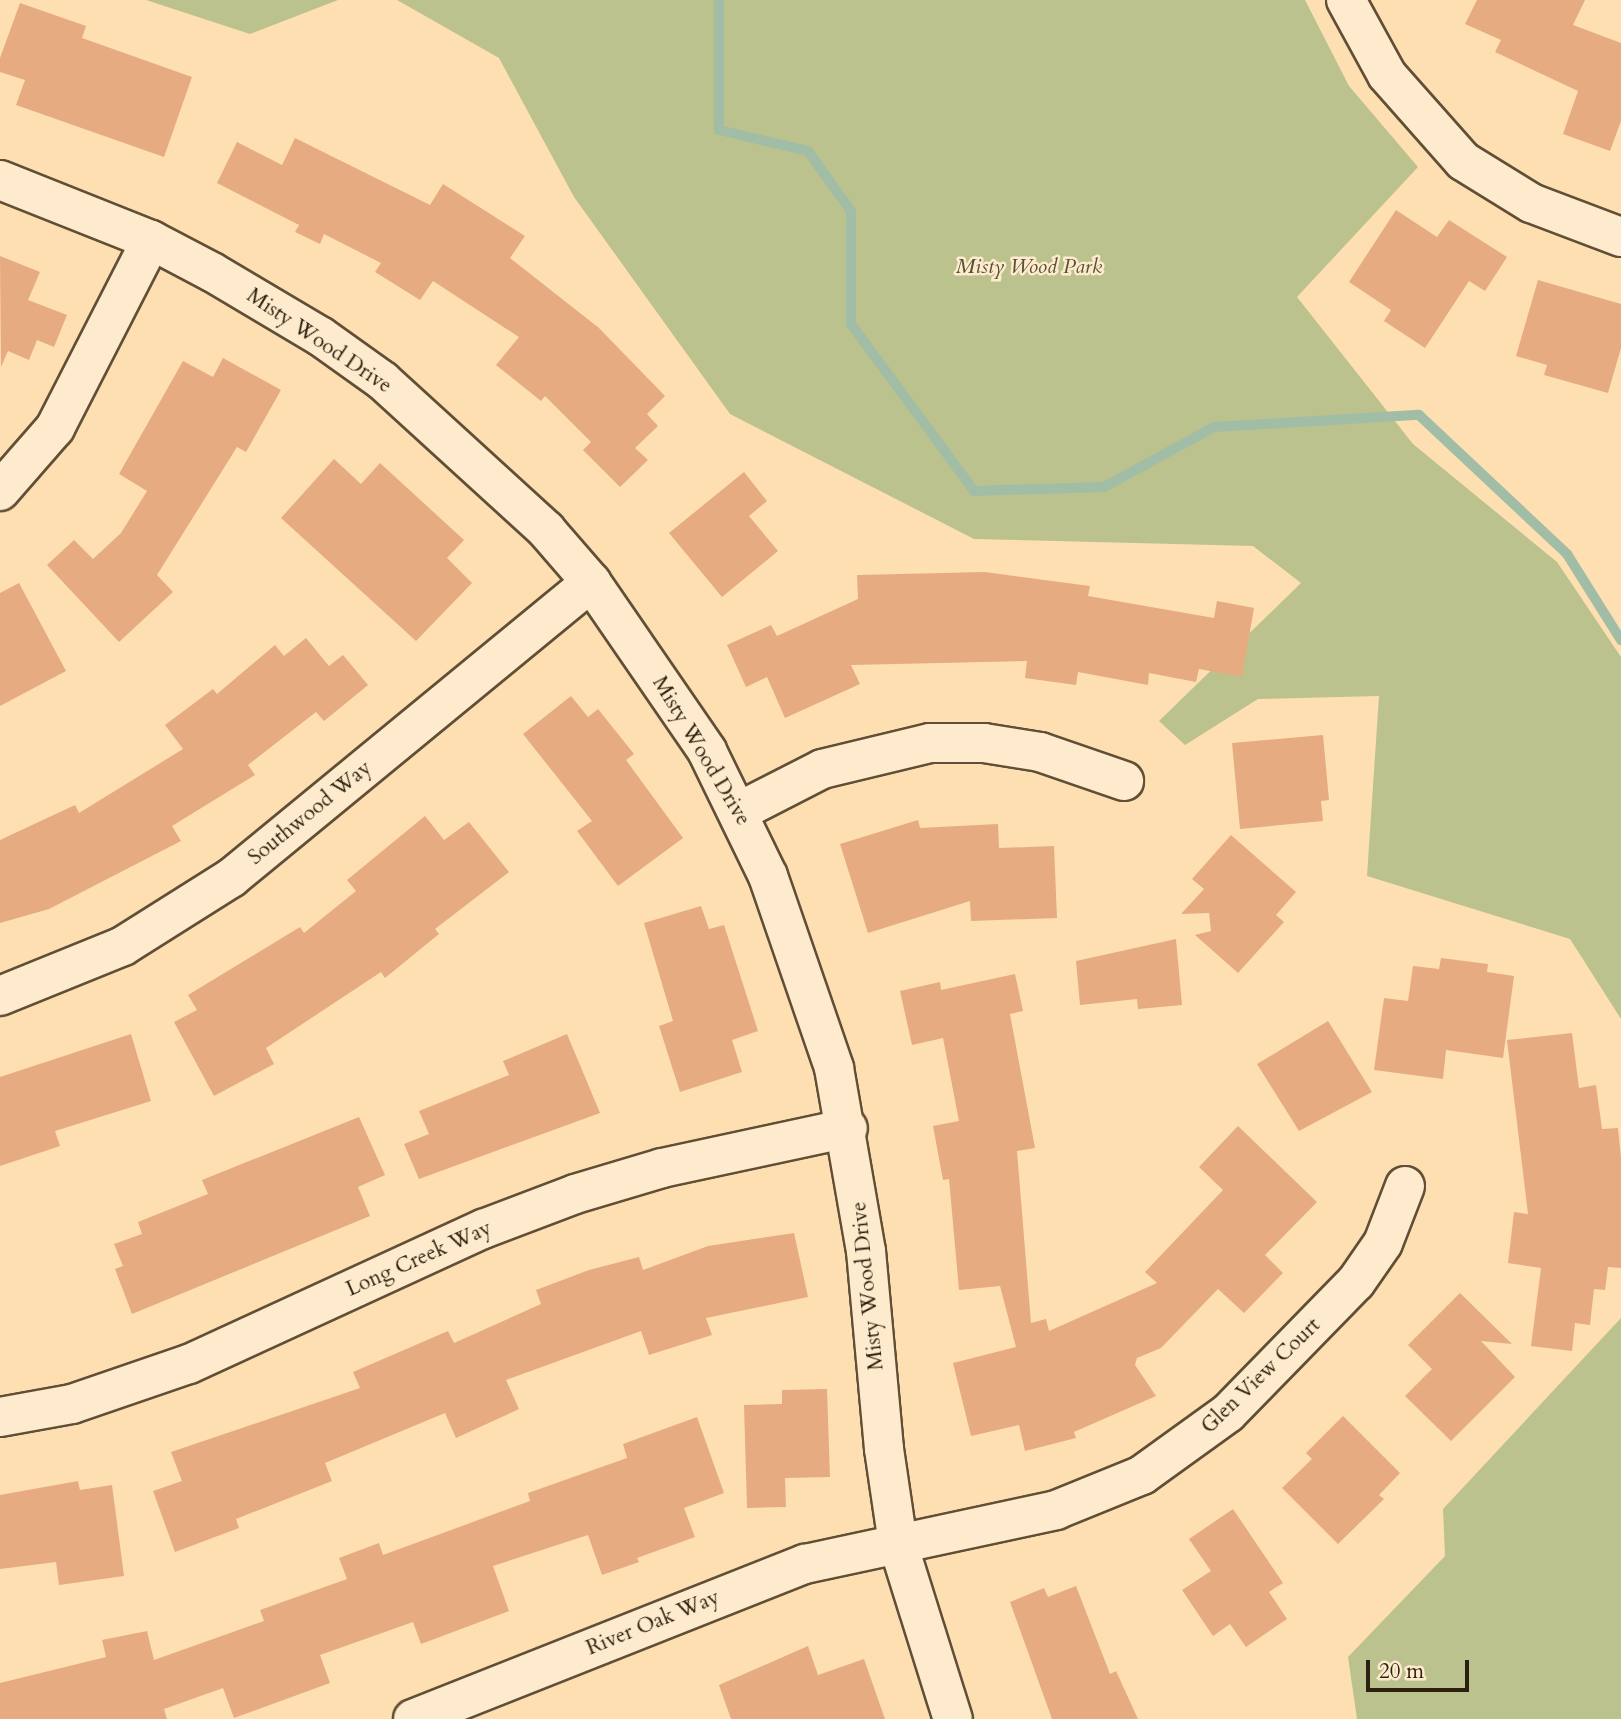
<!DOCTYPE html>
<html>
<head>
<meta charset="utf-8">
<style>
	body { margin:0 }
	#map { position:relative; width:1621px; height:1719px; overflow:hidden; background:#fedfb1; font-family:Cardo,serif }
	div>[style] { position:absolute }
	.green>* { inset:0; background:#bcc28e }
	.stream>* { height:10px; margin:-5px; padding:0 5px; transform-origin:5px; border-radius:5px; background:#a1bda6 }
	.building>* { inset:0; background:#e6ab81 }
	.roads { filter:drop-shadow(2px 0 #604f36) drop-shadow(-2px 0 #604f36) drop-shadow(0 2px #604f36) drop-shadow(0 -2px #604f36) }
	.minor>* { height:38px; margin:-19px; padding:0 19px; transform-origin:19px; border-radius:19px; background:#feeacc }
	span { translate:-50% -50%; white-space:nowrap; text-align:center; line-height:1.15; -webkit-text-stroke:5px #feeacc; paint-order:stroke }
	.park-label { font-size:21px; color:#565034; font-style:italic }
	.street-label { font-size:21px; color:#2b1f0d }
	.scale { position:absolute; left:1366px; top:1660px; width:103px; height:32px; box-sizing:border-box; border:4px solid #2b1f0d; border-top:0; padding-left:9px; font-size:21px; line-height:24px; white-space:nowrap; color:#2b1f0d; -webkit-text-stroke:5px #feeacc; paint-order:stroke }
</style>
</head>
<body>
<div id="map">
	<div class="green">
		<i style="clip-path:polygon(146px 0,338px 0,250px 34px)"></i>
		<i style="clip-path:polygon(397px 0,1305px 0,1349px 86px,1418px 167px,1297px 297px,1413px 444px,1557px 562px,1621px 657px,1621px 1019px,1570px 939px,1367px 876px,1379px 696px,1258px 699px,1185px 745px,1159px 721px,1301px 583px,1253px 546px,974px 539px,730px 414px,574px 197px,499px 58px)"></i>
		<i style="clip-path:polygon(1621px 1318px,1621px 1719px,1357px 1719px,1348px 1657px,1445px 1556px,1443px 1509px)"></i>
	</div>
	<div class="stream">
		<i style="left:719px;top:0;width:130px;rotate:90deg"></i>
		<i style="left:719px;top:130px;width:91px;rotate:13.3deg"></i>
		<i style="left:808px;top:151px;width:74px;rotate:54.4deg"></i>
		<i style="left:851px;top:211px;width:113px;rotate:90deg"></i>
		<i style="left:851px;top:324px;width:207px;rotate:53.6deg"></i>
		<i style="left:974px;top:491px;width:130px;rotate:-1.8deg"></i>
		<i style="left:1104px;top:487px;width:125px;rotate:-28.6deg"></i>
		<i style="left:1214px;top:427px;width:205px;rotate:-3.4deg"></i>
		<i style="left:1419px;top:415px;width:203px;rotate:43.2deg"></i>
		<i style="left:1567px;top:554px;width:102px;rotate:57.9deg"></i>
	</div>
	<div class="building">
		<i style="clip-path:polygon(1477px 0,1585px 0,1573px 25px,1621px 43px,1621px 121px,1610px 151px,1563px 134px,1578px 91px,1495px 52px,1501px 40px,1465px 24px)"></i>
		<i style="clip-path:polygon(20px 3px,86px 26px,82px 38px,192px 77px,164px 157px,16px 105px,25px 80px,0 72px,0 58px)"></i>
		<i style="clip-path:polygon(295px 138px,430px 205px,443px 184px,525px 236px,510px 258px,599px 328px,665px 396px,647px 414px,658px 426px,635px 448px,648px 460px,620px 487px,583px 450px,591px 442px,545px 396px,541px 401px,496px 365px,519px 337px,433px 281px,420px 300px,375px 272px,381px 263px,324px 234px,320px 244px,295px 232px,299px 225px,217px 183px,237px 142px,282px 165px)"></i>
		<i style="clip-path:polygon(1396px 210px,1437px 237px,1449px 220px,1507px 257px,1485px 291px,1469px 281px,1425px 348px,1384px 321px,1391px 310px,1349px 282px)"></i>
		<i style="clip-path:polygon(0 256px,40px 272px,28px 300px,67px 315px,54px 347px,37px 340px,29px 360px,8px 351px,1px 367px)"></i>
		<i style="clip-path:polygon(1538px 280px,1621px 304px,1621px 348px,1608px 393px,1544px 375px,1547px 365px,1516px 356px)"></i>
		<i style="clip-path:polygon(223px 358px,281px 390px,246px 452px,237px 447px,157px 575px,173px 592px,119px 642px,47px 565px,74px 540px,93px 559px,121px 533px,147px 491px,119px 474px,183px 361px,213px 377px)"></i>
		<i style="clip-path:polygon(334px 459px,361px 484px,380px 463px,464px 540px,447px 558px,472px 583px,416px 641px,281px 518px)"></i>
		<i style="clip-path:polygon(744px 472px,767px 501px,749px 516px,778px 551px,722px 597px,669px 533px)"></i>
		<i style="clip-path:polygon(985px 572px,1090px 586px,1088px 596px,1214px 618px,1217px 601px,1254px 608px,1242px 677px,1199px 669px,1196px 682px,1149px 673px,1148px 685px,1078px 672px,1076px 685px,1025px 678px,1027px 661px,851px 665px,860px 684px,785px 718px,767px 677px,746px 687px,727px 645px,771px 625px,777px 636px,858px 599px,857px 575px)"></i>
		<i style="clip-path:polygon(19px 583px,66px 671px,0 706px,0 593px)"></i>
		<i style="clip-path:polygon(306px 638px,329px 666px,343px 655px,368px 685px,324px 721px,316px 712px,248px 765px,255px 775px,172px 826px,181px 841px,49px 909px,0 923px,0 840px,75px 805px,79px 813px,183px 749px,165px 725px,213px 689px,217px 694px,275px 645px,284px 656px)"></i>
		<i style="clip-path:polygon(571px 696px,588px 717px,598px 709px,634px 754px,626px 760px,683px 838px,618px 886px,577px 831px,592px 821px,523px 734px)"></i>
		<i style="clip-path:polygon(1323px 735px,1329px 800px,1321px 801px,1323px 821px,1240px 829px,1232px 743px)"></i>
		<i style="clip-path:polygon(425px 816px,444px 840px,469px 822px,509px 872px,435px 929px,439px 934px,385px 978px,381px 972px,266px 1048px,274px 1064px,214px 1096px,174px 1022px,197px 1010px,188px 995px,300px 927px,304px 933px,356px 891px,347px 880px)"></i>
		<i style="clip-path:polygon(918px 820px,920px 828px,998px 824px,999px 848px,1054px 846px,1057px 918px,971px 921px,970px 901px,868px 933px,840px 844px)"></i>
		<i style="clip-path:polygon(1231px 835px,1296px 892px,1276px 915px,1284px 922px,1238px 973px,1195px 935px,1211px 931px,1209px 913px,1181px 914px,1204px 889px,1192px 879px)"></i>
		<i style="clip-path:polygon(701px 906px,709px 929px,724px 925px,758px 1031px,732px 1040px,742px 1072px,680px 1092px,659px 1026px,673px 1021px,644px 923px)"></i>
		<i style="clip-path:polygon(1176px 939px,1182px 1005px,1138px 1009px,1137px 999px,1080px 1005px,1076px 961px)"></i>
		<i style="clip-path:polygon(1441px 958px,1488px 964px,1487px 972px,1514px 976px,1503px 1058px,1446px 1050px,1443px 1079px,1374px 1070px,1384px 998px,1408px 1001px,1413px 966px,1439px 969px)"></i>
		<i style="clip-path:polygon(1015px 974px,1023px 1011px,1010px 1014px,1035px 1148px,1017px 1151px,1031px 1323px,1046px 1319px,1049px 1331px,1157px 1283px,1145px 1272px,1223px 1190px,1199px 1167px,1238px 1126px,1317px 1202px,1265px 1255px,1283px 1273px,1244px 1313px,1218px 1289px,1161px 1348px,1137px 1358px,1135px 1365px,1156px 1396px,1074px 1432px,1076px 1438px,1025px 1451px,1019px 1425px,971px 1436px,953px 1363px,1016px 1347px,1000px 1286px,959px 1290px,949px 1179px,943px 1180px,933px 1126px,959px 1121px,943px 1038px,912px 1045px,900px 991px,940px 982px,941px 990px)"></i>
		<i style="clip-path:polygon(1328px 1021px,1372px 1092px,1299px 1131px,1257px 1064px)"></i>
		<i style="clip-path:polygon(1572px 1033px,1579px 1088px,1596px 1085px,1602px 1129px,1618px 1128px,1621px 1158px,1621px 1268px,1608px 1267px,1605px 1290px,1594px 1289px,1590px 1325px,1575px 1323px,1572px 1351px,1531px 1346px,1541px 1268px,1508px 1263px,1514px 1212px,1528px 1214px,1507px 1040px)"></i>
		<i style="clip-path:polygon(131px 1034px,151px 1101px,55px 1131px,60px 1146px,0 1166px,0 1077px)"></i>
		<i style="clip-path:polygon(567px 1034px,600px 1113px,419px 1179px,404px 1144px,429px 1134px,419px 1111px,509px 1075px,503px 1061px)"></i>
		<i style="clip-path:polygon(359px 1117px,385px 1175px,358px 1187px,370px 1216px,132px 1314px,115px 1269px,123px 1266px,114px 1244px,142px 1234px,138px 1222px,208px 1194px,202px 1180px)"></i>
		<i style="clip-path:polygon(794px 1233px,808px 1297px,706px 1318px,712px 1335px,649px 1355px,641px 1331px,506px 1380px,519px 1409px,456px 1438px,445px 1413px,325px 1463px,332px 1481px,236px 1519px,239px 1528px,175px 1552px,153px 1491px,182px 1481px,171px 1452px,360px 1388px,353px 1372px,448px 1331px,454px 1343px,541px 1304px,536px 1290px,589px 1270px,639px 1257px,643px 1270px,708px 1246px)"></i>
		<i style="clip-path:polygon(1460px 1293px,1512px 1344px,1481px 1341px,1515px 1377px,1451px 1441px,1405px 1396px,1432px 1369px,1408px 1345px)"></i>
		<i style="clip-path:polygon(827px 1389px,830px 1477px,785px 1478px,786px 1507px,747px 1508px,744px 1405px,782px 1404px,782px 1390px)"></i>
		<i style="clip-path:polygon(1343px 1416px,1400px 1473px,1379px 1495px,1384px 1499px,1338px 1544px,1282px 1488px,1312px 1459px,1306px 1453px)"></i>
		<i style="clip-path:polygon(697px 1417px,724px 1493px,684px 1508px,695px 1537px,637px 1558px,639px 1562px,602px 1575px,588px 1535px,493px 1566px,509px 1611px,421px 1644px,413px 1622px,320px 1655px,330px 1683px,234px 1718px,223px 1688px,164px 1709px,167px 1719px,0 1719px,0 1683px,106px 1657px,102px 1640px,147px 1631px,154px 1660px,264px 1621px,260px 1610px,347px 1579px,339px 1558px,379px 1543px,383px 1555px,530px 1501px,528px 1493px,627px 1458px,623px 1444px)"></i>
		<i style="clip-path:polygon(78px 1481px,80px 1490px,112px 1485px,124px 1576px,59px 1585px,56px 1562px,0 1569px,0 1495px)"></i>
		<i style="clip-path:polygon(1233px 1509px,1283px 1583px,1269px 1592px,1287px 1619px,1246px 1647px,1230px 1624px,1213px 1636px,1182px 1590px,1211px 1571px,1189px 1539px)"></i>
		<i style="clip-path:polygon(1076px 1586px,1110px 1674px,1116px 1671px,1138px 1719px,1052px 1719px,1010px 1602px,1044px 1588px,1048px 1597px)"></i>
		<i style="clip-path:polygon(808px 1646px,818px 1675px,864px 1659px,885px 1719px,731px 1719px,719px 1685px)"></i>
	</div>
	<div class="roads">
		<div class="minor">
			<i style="left:1346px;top:0;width:85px;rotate:61.3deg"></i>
			<i style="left:1387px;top:75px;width:115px;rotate:48.5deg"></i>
			<i style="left:1463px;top:161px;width:80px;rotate:31.7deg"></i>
			<i style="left:1531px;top:203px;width:96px;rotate:20.7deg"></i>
			<i style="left:0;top:180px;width:162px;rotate:21.7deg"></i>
			<i style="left:151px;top:240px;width:69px;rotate:27.7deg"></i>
			<i style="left:212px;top:272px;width:126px;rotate:30.7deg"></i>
			<i style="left:320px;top:336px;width:77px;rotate:35.5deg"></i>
			<i style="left:383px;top:381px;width:221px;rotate:42.4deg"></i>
			<i style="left:546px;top:530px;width:69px;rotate:49.1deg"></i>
			<i style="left:591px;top:582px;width:205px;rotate:55.5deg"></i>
			<i style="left:707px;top:751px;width:139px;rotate:64deg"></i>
			<i style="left:768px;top:876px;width:203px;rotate:71deg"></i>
			<i style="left:834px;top:1068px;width:186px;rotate:80.1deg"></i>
			<i style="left:866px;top:1251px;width:199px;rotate:84.8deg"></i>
			<i style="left:884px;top:1449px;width:96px;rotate:81.6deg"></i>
			<i style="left:898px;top:1544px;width:183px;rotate:72.6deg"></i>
			<i style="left:0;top:491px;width:84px;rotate:-48.9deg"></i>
			<i style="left:55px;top:428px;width:211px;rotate:-62.9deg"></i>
			<i style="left:740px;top:811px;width:92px;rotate:-27.1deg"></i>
			<i style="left:822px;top:769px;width:111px;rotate:-13.5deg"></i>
			<i style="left:930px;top:743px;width:54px"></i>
			<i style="left:984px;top:743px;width:57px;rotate:9.1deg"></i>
			<i style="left:1040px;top:752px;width:89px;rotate:19deg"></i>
			<i style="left:0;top:996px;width:133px;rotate:-22.1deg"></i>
			<i style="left:123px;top:946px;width:128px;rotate:-32.2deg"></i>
			<i style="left:231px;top:878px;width:466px;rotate:-39.4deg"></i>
			<i style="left:0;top:1417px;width:73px;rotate:-10.2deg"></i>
			<i style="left:72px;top:1404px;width:124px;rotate:-18.9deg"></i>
			<i style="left:189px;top:1364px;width:324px;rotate:-24.7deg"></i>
			<i style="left:483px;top:1229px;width:98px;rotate:-20.8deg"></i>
			<i style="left:575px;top:1194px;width:91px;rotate:-16.6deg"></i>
			<i style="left:662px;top:1168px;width:190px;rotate:-12.1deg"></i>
			<i style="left:413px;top:1719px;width:422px;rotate:-21.6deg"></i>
			<i style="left:805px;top:1564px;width:257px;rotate:-12.1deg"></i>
			<i style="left:1056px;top:1510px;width:93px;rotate:-22.1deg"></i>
			<i style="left:1142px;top:1475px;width:106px;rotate:-35.8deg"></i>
			<i style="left:1228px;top:1413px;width:183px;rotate:-45.7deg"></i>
			<i style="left:1356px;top:1282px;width:47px;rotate:-55.3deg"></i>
			<i style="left:1383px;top:1243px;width:61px;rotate:-68.9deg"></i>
		</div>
	</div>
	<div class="park-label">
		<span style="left:1029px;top:267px">Misty Wood Park</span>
	</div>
	<div class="street-label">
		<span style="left:319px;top:341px;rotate:34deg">Misty Wood Drive</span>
		<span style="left:701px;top:751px;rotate:59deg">Misty Wood Drive</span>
		<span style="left:310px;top:813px;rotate:-39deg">Southwood Way</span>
		<span style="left:419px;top:1259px;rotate:-24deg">Long Creek Way</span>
		<span style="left:868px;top:1286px;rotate:-96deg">Misty Wood Drive</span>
		<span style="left:1261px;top:1376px;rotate:-44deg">Glen View Court</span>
		<span style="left:653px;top:1623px;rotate:-22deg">River Oak Way</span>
	</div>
	<div class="scale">20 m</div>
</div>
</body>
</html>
